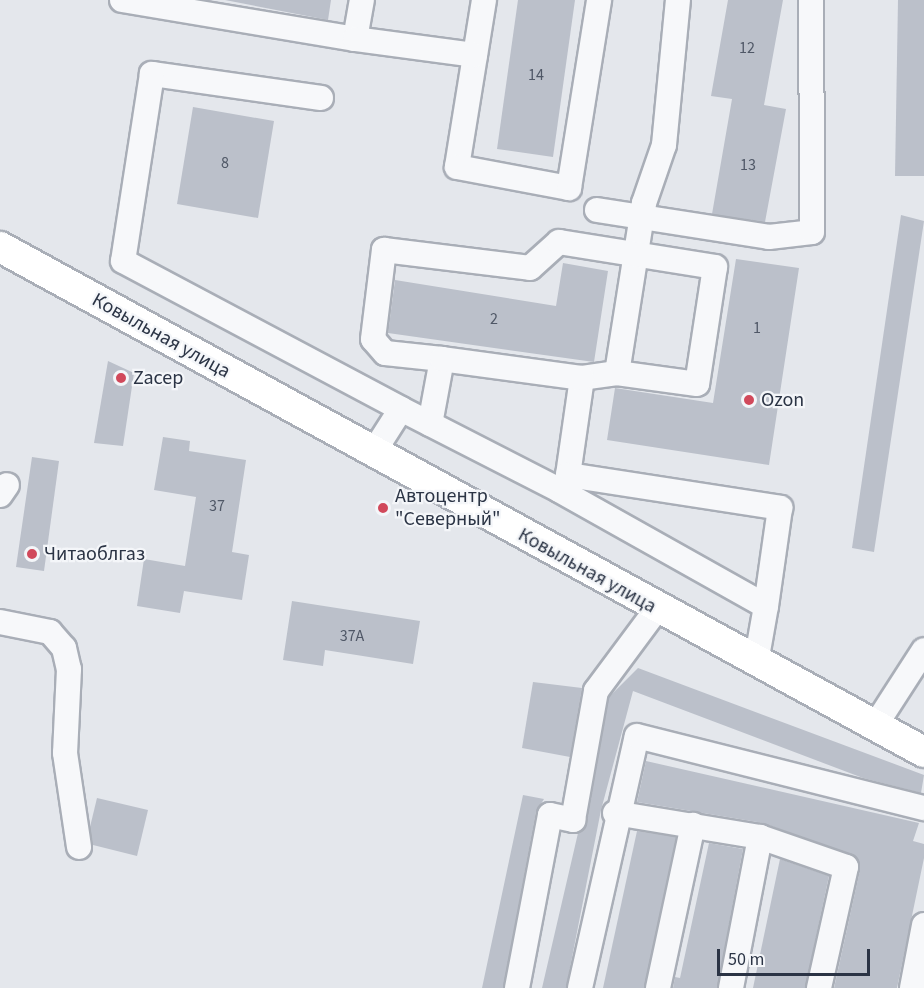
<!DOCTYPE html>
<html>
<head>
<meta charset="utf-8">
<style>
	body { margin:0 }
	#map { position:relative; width:924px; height:988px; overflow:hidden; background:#e4e7ec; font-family:"Source Sans 3",sans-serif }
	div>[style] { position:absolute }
	.building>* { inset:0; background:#bbc0ca }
	.roads { filter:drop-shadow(2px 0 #a9aeb7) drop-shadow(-2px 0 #a9aeb7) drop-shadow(0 2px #a9aeb7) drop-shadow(0 -2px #a9aeb7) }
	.minor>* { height:24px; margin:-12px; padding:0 12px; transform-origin:12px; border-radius:12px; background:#f7f8fa }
	.major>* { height:30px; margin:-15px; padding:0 15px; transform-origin:15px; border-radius:15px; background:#fff }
	.dots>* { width:16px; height:16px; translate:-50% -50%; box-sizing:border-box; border:3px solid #f4f6f9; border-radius:50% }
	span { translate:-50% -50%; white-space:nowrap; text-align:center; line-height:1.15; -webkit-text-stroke:4.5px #f4f6f9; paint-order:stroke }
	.number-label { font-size:16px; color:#4f5766 }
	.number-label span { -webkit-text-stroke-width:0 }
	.street-label { font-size:20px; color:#2b3445 }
	.poi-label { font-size:20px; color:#2b3445 }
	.left { translate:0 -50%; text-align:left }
	.scale { position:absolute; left:717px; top:949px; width:153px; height:27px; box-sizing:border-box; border:3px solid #2b3445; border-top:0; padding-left:8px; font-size:18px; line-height:21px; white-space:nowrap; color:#2b3445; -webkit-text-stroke:4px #f4f6f9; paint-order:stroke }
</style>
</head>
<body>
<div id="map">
	<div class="building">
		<i style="clip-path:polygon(225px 0,331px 0,328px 20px)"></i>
		<i style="clip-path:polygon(518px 0,575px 0,553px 157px,497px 149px)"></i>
		<i style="clip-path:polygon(728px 0,783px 0,764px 105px,786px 109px,765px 222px,712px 214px,732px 99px,711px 96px)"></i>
		<i style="clip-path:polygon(898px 0,924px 0,924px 176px,895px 176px)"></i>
		<i style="clip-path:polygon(193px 107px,274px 121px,258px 218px,177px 204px)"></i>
		<i style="clip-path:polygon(901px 215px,924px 221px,874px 552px,852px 548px)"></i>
		<i style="clip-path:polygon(736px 259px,799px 268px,769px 465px,607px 440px,615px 388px,713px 403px)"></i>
		<i style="clip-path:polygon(563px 263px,608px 271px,594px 362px,388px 333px,395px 280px,556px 306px)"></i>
		<i style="clip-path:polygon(108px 361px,134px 373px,123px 446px,94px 443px)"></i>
		<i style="clip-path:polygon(163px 437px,190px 441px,189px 451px,246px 460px,232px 552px,249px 555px,242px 600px,184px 591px,180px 613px,137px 606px,144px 559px,185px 566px,196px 497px,154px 490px)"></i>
		<i style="clip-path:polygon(32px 457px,59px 461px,44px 571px,16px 567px)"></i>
		<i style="clip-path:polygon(292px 601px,420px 621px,413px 664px,325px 650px,323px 666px,283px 660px)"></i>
		<i style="clip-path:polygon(638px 668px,924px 775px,921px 793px,863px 778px,633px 691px,601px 810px,566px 988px,542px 988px,578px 833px,587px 822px,609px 697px)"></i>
		<i style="clip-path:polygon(533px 682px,582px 688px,570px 757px,522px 748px)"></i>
		<i style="clip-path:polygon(646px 761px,919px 823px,913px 841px,924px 844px,924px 858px,897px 988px,834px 988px,860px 870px,856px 857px,763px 823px,637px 802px)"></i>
		<i style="clip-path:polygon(523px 795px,544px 799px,536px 812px,503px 988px,482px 988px)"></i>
		<i style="clip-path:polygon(97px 798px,148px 810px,137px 856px,93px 845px,90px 827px)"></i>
		<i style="clip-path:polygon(637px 831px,676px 837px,644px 988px,603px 988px)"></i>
		<i style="clip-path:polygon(709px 843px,743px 849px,717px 988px,673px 988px,675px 977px,680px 978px)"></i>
		<i style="clip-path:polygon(780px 859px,829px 876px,805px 988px,753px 988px)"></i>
	</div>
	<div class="roads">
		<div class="minor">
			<i style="left:122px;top:0;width:236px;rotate:9.5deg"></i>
			<i style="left:355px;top:39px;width:40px;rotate:-80deg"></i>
			<i style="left:484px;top:0;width:169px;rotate:99.2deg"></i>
			<i style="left:457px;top:167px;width:114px;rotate:10.6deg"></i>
			<i style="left:569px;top:188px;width:190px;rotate:-80.9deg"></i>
			<i style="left:355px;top:39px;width:121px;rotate:7.6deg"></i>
			<i style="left:321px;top:98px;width:171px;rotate:-171.9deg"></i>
			<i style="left:152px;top:74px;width:189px;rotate:98.8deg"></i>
			<i style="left:123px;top:261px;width:315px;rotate:28deg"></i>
			<i style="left:597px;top:210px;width:174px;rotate:8.9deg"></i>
			<i style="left:769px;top:237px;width:43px;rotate:-6.6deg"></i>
			<i style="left:812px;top:232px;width:232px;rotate:-90.2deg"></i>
			<i style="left:617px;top:373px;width:172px;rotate:-81deg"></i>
			<i style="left:644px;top:203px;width:61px;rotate:-71deg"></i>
			<i style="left:664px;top:145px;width:146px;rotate:-84.5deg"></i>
			<i style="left:582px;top:378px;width:98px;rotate:98.2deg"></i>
			<i style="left:568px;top:475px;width:215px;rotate:8.8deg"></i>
			<i style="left:780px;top:508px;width:99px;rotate:98.1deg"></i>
			<i style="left:430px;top:424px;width:66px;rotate:-79.5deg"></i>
			<i style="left:442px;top:359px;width:57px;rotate:-174deg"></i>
			<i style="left:385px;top:353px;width:18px;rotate:-131deg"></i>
			<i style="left:373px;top:339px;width:90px;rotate:-83deg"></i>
			<i style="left:384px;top:250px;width:147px;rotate:7deg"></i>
			<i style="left:530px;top:268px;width:39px;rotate:-42deg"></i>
			<i style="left:559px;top:242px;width:158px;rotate:9.1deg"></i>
			<i style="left:715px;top:267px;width:118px;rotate:98.7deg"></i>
			<i style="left:697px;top:384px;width:81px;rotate:-172.2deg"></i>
			<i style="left:617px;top:373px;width:35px;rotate:172deg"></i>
			<i style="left:582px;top:378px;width:141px;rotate:-172.3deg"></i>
			<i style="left:373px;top:453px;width:52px;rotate:-57.5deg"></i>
			<i style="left:401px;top:409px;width:178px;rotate:27.1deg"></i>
			<i style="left:559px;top:490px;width:237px;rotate:29.3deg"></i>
			<i style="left:766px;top:606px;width:58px;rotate:100deg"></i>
			<i style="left:0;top:495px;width:12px;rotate:-55deg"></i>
			<i style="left:0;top:622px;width:51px;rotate:11.3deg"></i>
			<i style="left:50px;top:632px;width:21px;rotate:49deg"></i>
			<i style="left:64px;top:648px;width:22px;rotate:77deg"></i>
			<i style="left:69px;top:669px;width:84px;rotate:92.7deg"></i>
			<i style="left:65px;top:753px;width:95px;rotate:81.5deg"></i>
			<i style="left:875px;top:726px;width:90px;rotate:-57.2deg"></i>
			<i style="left:615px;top:813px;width:147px;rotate:9.4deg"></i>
			<i style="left:760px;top:837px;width:91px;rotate:19.2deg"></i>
			<i style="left:846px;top:867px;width:124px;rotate:102.6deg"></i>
			<i style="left:517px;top:988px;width:176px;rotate:-79.2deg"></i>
			<i style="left:550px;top:815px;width:24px;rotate:12deg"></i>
			<i style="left:573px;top:820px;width:131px;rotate:-79.9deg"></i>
			<i style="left:596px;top:691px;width:102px;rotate:-53.4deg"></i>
			<i style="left:580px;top:988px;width:258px;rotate:-77.3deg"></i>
			<i style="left:637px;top:736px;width:296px;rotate:14.1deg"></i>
			<i style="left:658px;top:988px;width:167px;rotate:-77.9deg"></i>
			<i style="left:731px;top:988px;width:154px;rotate:-79.1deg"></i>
			<i style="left:912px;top:988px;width:64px;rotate:-79.2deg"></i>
		</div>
		<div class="major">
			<i style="left:0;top:247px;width:1053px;rotate:28.66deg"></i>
		</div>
	</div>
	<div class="dots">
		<i style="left:121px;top:378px;background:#d1495b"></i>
		<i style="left:749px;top:400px;background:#d1495b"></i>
		<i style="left:383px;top:508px;background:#d1495b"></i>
		<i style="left:32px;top:554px;background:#d1495b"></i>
	</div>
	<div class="number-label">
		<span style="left:747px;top:48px">12</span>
		<span style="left:536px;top:75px">14</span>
		<span style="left:225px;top:163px">8</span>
		<span style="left:748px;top:165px">13</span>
		<span style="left:494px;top:319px">2</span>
		<span style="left:757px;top:328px">1</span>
		<span style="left:217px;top:506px">37</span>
		<span style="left:352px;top:636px">37А</span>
	</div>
	<div class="street-label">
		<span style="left:161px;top:336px;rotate:29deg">Ковыльная улица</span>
		<span style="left:587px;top:571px;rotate:29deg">Ковыльная улица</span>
	</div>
	<div class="poi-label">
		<span class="left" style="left:133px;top:378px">Zacep</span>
		<span class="left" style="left:761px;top:400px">Ozon</span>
		<span class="left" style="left:395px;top:508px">Автоцентр<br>"Северный"</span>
		<span class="left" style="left:44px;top:554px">Читаоблгаз</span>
	</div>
	<div class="scale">50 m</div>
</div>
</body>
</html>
